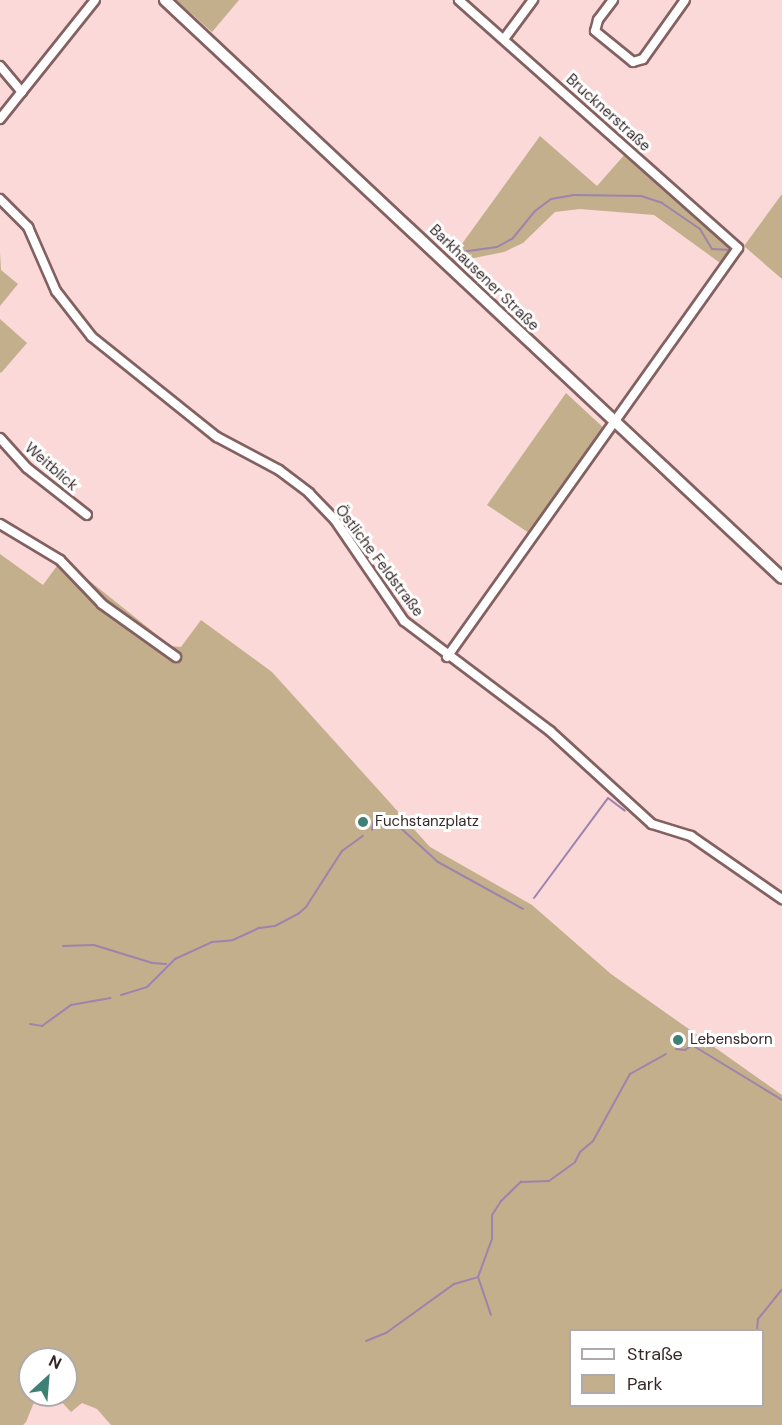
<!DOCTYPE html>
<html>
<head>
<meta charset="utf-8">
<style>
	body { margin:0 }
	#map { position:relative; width:782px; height:1425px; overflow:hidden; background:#fbd9d9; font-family:"DM Sans",sans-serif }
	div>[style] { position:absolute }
	.green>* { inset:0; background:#c3af8b }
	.stream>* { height:2px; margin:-1px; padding:0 1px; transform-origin:1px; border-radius:1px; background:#9e83ac }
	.roads { filter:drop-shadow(2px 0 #846161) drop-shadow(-2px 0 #846161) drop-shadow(0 2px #846161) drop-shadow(0 -2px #846161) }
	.minor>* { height:8px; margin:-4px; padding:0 4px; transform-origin:4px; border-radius:4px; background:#fff }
	.secondary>* { height:10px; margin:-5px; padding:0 5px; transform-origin:5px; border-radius:5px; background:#fff }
	.dots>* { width:16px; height:16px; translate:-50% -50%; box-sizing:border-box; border:3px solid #fff; border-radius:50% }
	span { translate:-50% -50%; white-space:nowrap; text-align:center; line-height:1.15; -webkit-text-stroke:6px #fff; paint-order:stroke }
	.street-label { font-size:15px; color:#372828 }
	.poi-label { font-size:15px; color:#372828 }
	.left { translate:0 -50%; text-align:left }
	.legend { position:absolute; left:569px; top:1329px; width:195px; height:78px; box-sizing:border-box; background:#fff; border:2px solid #afa9a9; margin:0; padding:8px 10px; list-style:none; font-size:18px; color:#372828 }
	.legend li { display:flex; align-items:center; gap:12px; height:30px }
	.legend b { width:30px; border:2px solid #afa9a9 }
	.north { position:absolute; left:18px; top:1347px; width:60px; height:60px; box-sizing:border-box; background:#fff; border:2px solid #afa9a9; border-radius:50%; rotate:26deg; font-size:16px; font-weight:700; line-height:24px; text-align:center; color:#372828 }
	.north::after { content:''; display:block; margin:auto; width:21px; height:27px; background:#3e8174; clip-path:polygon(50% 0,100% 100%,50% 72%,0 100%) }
</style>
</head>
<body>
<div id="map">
	<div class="green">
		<i style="clip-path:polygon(176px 0,239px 0,212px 32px)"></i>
		<i style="clip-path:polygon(540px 136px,597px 186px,626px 153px,732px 247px,733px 251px,723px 265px,654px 215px,580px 209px,555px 212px,523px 243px,504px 252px,454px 262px,451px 259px)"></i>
		<i style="clip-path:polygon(782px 194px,782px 279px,744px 246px)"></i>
		<i style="clip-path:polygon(0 252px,1px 270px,18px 284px,0 306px)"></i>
		<i style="clip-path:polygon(0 319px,27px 343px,1px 373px,0 372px)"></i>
		<i style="clip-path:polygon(566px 393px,606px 430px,532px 535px,487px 505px)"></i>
		<i style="clip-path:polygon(evenodd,0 554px,43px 585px,62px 559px,171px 646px,181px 647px,201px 620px,272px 672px,430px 847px,532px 905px,611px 974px,782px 1095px,782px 1425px,111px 1425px,97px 1409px,82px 1403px,71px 1412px,55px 1395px,66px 1395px,66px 1359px,30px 1359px,30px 1395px,37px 1395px,26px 1422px,23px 1425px,0 1425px,0 554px,570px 1330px,762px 1330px,762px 1406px,570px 1406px,570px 1330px)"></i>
	</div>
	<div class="stream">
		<i style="left:454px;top:258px;width:9px;rotate:-41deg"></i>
		<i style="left:461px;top:252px;width:36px;rotate:-8deg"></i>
		<i style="left:497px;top:247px;width:18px;rotate:-29deg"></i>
		<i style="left:513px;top:238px;width:35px;rotate:-51deg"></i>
		<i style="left:535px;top:211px;width:20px;rotate:-37deg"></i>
		<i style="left:551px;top:199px;width:22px;rotate:-10deg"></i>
		<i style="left:573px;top:195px;width:68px;rotate:0.8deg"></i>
		<i style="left:641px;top:196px;width:22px;rotate:18deg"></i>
		<i style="left:662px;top:203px;width:46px;rotate:34.4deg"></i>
		<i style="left:700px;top:229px;width:23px;rotate:59deg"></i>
		<i style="left:712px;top:249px;width:19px;rotate:3deg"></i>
		<i style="left:372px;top:830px;width:15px;rotate:-79deg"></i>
		<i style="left:375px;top:815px;width:20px;rotate:20deg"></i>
		<i style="left:394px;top:822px;width:59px;rotate:42.3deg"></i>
		<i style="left:438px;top:862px;width:97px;rotate:28.9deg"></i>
		<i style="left:534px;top:898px;width:124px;rotate:-53.5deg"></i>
		<i style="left:608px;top:798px;width:21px;rotate:37deg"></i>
		<i style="left:63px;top:946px;width:31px;rotate:-2deg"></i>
		<i style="left:94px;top:945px;width:61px;rotate:17.2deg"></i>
		<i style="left:152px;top:963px;width:14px;rotate:4deg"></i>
		<i style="left:121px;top:995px;width:27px;rotate:-17deg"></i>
		<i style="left:147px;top:987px;width:40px;rotate:-45deg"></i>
		<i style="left:175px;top:959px;width:41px;rotate:-24.7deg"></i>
		<i style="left:212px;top:942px;width:21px;rotate:-5deg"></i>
		<i style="left:233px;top:940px;width:29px;rotate:-25deg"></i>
		<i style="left:259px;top:928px;width:16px;rotate:-7deg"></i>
		<i style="left:275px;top:926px;width:26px;rotate:-28deg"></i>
		<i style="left:298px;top:914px;width:11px;rotate:-41deg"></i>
		<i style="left:306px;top:907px;width:67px;rotate:-57.3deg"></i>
		<i style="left:342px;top:851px;width:26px;rotate:-36deg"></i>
		<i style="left:30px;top:1024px;width:12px;rotate:9deg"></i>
		<i style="left:42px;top:1026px;width:36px;rotate:-36deg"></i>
		<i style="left:71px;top:1005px;width:40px;rotate:-10deg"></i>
		<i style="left:676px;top:1049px;width:9px;rotate:6deg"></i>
		<i style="left:685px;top:1050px;width:9px;rotate:-36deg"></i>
		<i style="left:692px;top:1045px;width:105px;rotate:31.4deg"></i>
		<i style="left:478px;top:1277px;width:40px;rotate:71.1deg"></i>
		<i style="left:757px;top:1330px;width:11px;rotate:-85deg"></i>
		<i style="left:758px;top:1319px;width:38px;rotate:-51deg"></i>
		<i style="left:366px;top:1341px;width:22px;rotate:-22deg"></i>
		<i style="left:386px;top:1333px;width:84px;rotate:-35.8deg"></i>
		<i style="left:454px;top:1284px;width:25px;rotate:-16deg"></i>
		<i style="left:478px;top:1277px;width:40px;rotate:-69.8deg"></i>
		<i style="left:492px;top:1239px;width:24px;rotate:-90deg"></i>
		<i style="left:492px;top:1215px;width:17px;rotate:-57deg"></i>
		<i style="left:501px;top:1201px;width:28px;rotate:-44deg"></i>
		<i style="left:521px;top:1182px;width:28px;rotate:-2deg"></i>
		<i style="left:549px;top:1181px;width:32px;rotate:-36deg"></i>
		<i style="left:575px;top:1162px;width:11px;rotate:-63deg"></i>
		<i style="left:580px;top:1152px;width:17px;rotate:-40deg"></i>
		<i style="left:593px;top:1141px;width:77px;rotate:-61.1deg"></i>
		<i style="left:630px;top:1074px;width:41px;rotate:-29.1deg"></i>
	</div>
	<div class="roads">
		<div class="minor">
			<i style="left:613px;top:0;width:25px;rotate:127deg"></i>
			<i style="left:598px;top:20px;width:11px;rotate:105deg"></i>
			<i style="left:595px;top:31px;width:49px;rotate:39.2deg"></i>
			<i style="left:633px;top:62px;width:10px;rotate:-17deg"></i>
			<i style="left:643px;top:59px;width:72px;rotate:-54.6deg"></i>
			<i style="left:504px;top:39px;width:49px;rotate:-53.4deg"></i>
			<i style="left:0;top:66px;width:34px;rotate:50deg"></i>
			<i style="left:0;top:119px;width:152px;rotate:-51.4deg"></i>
			<i style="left:0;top:199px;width:40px;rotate:45deg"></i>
			<i style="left:28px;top:227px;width:70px;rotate:66.4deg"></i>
			<i style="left:56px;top:291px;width:58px;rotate:52deg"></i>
			<i style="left:92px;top:337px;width:160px;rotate:38.7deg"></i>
			<i style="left:217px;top:437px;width:70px;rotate:28deg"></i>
			<i style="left:279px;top:470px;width:38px;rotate:37deg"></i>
			<i style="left:309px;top:493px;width:37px;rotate:46deg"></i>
			<i style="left:335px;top:520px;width:122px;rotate:55.7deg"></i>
			<i style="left:404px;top:621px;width:183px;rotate:37deg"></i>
			<i style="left:550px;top:731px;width:138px;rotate:42.4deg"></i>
			<i style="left:652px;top:824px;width:41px;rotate:17.1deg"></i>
			<i style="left:691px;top:836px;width:111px;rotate:34.7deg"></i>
			<i style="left:0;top:438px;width:40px;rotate:48deg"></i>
			<i style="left:27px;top:468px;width:76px;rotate:38.1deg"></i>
			<i style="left:0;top:524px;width:70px;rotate:31deg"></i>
			<i style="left:60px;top:560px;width:61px;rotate:46.3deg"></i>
			<i style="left:102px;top:604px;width:91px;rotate:35.6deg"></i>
			<i style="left:447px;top:657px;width:502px;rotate:-54.57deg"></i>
			<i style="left:738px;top:248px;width:373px;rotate:-138.4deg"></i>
		</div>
		<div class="secondary">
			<i style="left:165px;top:0;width:845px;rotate:43.13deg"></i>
		</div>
	</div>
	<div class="dots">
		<i style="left:363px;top:822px;background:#3e8174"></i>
		<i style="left:678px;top:1040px;background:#3e8174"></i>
	</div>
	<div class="street-label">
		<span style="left:608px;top:113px;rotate:42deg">Brucknerstraße</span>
		<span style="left:484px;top:278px;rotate:44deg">Barkhausener Straße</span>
		<span style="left:51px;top:467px;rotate:41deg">Weitblick</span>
		<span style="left:379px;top:561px;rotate:53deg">Östliche Feldstraße</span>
	</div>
	<div class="poi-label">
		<span class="left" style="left:375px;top:822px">Fuchstanzplatz</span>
		<span class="left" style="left:690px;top:1040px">Lebensborn</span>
	</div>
	<ul class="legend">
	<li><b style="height:8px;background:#fff"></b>Straße</li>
	<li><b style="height:16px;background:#c3af8b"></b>Park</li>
	</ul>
	<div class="north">N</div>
</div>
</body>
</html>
